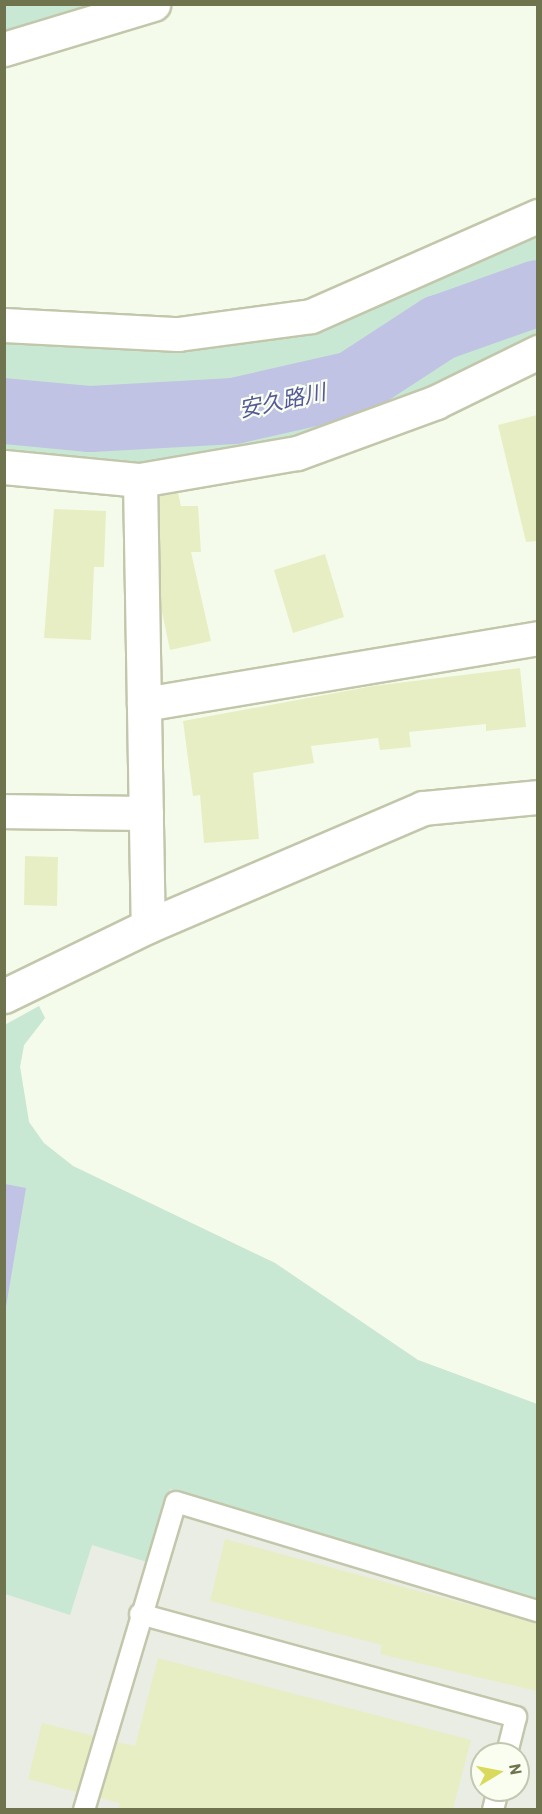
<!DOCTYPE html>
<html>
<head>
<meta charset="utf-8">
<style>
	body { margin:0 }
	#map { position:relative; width:542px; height:1814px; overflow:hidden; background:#f5fbea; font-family:Barlow,"Noto Sans JP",sans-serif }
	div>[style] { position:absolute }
	.industrial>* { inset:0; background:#eaede3 }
	.green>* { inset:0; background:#c9e8d4 }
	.water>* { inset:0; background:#c0c3e3 }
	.river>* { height:66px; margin:-33px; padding:0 33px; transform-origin:33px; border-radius:33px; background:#c0c3e3 }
	.building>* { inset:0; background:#e7eec4 }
	.roads { filter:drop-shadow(2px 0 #c2c7ab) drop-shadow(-2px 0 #c2c7ab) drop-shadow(0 2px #c2c7ab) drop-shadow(0 -2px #c2c7ab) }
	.service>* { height:20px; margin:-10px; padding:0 10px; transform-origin:10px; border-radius:10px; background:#fff }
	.minor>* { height:33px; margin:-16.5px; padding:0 16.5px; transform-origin:16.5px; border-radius:16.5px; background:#fff }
	.tertiary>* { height:33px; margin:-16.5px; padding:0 16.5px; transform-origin:16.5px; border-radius:16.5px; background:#fff }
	span { translate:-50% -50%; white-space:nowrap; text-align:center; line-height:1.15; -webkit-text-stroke:4.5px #f9fef1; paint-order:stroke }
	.water-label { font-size:22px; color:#555999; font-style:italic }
	.frame { position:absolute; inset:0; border:6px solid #6f744f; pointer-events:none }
	.north { position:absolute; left:470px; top:1742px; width:60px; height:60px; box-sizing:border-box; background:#f9fef1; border:2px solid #c2c7b0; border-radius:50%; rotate:80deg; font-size:16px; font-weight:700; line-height:24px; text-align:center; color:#6f744f }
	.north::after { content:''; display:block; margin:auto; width:21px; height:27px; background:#d9d95b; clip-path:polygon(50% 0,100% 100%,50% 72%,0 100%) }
</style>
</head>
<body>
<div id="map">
	<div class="industrial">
		<i style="clip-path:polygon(evenodd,39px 1006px,45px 1018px,24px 1045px,20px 1066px,29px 1122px,43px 1143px,73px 1166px,275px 1263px,418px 1360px,537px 1404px,537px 1809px,5px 1809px,4px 1025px,39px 1006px,482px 1754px,518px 1754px,518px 1790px,482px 1790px,482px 1754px)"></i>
	</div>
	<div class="green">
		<i style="clip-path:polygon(5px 4px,153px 5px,5px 49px)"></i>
		<i style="clip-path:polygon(537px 225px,537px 354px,385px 417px,140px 480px,5px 464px,4px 320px,311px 316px)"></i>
		<i style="clip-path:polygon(39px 1006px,45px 1018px,24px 1045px,20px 1067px,29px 1122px,44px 1143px,73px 1166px,275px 1263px,418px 1360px,537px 1404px,537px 1601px,170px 1489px,147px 1562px,92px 1545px,70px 1615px,5px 1594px,5px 1025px)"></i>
	</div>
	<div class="water">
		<i style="clip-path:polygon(5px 1184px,26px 1188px,5px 1313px,4px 1184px)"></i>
	</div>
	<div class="river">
		<i style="left:4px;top:411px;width:87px;rotate:5.3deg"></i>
		<i style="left:91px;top:419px;width:143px;rotate:-3.2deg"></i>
		<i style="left:234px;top:411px;width:122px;rotate:-12.8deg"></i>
		<i style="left:353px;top:384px;width:103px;rotate:-33.1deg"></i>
		<i style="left:439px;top:328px;width:105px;rotate:-19.5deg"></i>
	</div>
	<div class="building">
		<i style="clip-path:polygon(537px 415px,537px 541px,526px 542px,498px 425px)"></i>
		<i style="clip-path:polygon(178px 493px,181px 506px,198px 506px,201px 552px,191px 552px,211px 641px,170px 650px,161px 607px,159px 496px)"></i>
		<i style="clip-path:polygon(54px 509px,106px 511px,104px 567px,94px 567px,91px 640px,44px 638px)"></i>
		<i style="clip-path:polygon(325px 554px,344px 617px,293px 633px,274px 570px)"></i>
		<i style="clip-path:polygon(520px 668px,526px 727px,486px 731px,486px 724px,409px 732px,411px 747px,380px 750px,378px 738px,311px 746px,314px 763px,253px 773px,259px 839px,204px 843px,200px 795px,193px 796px,183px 721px,373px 686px)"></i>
		<i style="clip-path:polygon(25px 856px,58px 857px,57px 906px,24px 905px)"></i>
		<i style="clip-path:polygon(225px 1539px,537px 1623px,537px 1691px,380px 1654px,382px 1645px,210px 1601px)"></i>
		<i style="clip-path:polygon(158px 1658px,471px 1740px,453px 1809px,119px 1809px,120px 1803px,100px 1798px,117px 1742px,135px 1746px)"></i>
		<i style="clip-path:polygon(42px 1723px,94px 1736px,77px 1792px,28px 1779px)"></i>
	</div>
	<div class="roads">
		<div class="service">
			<i style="left:140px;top:1614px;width:390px;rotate:15.3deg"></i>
			<i style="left:516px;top:1717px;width:38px;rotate:104deg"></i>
			<i style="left:84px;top:1810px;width:321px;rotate:-73.4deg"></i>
			<i style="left:176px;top:1502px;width:378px;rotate:16.8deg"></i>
			<i style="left:493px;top:1810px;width:21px;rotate:-76deg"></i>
		</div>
		<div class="minor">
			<i style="left:4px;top:49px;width:156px;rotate:-16.8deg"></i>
			<i style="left:4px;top:325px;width:174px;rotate:3deg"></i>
			<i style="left:178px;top:334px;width:134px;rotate:-7.7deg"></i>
			<i style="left:311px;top:316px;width:248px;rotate:-23.8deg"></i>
			<i style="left:4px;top:467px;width:137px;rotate:5.5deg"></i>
			<i style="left:140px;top:480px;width:159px;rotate:-9.8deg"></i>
			<i style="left:297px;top:453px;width:148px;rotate:-20.1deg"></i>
			<i style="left:436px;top:402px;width:114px;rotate:-26.1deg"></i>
			<i style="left:140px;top:480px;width:446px;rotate:89deg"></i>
			<i style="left:144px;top:704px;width:399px;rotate:-9.5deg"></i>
			<i style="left:4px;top:811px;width:142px;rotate:0.8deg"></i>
		</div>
		<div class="tertiary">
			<i style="left:4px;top:996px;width:160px;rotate:-25.9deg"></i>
			<i style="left:148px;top:926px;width:299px;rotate:-23.2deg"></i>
			<i style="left:423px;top:808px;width:116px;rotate:-5.5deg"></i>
		</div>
	</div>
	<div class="water-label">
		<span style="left:282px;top:400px;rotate:-12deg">安久路川</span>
	</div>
	<div class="frame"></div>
	<div class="north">N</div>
</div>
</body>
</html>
